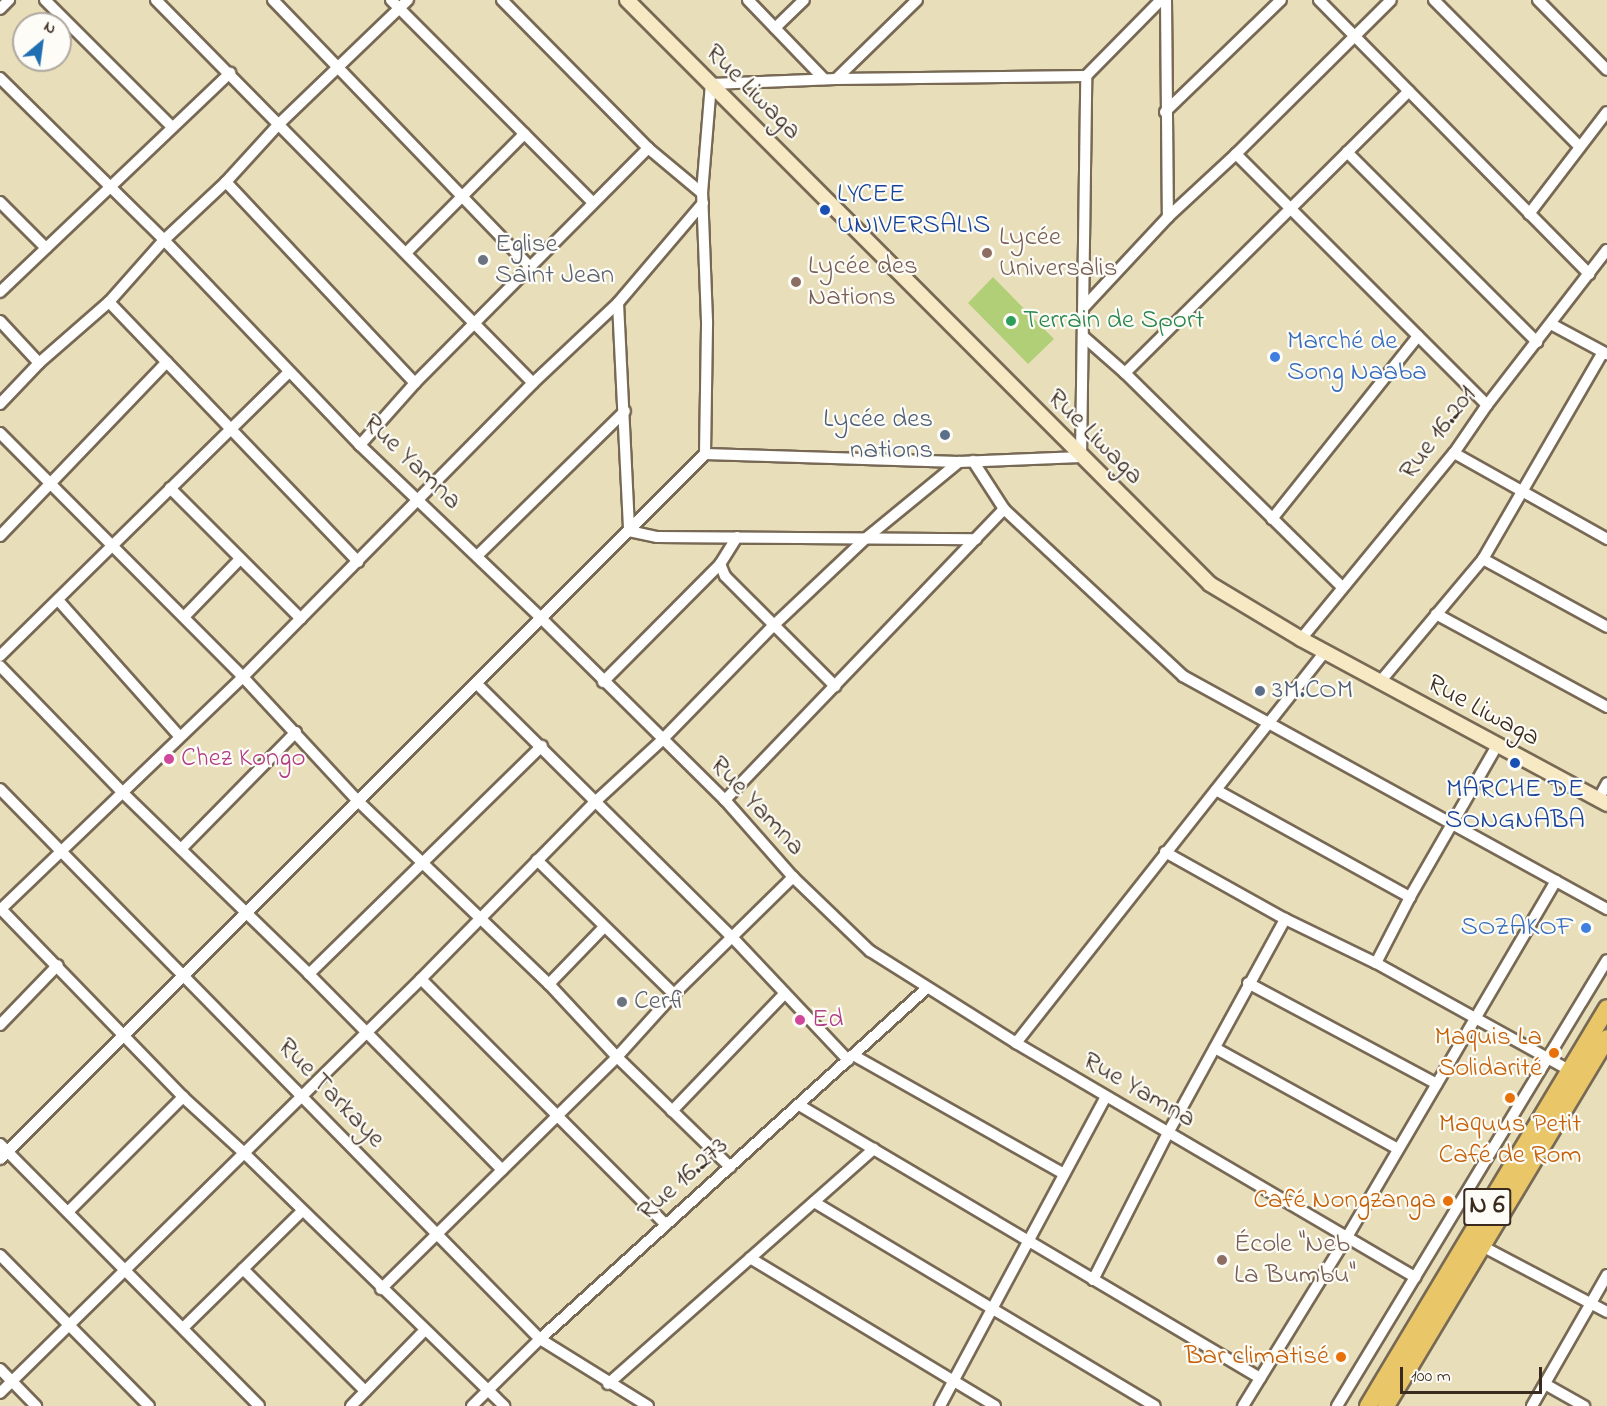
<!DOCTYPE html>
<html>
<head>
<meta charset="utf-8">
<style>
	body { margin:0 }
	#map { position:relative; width:1607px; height:1406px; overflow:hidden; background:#e8dfba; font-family:"Indie Flower",sans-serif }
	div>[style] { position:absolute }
	.green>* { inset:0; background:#b1cf76 }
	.roads { filter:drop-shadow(2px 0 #786955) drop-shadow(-2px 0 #786955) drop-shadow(0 2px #786955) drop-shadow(0 -2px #786955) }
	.street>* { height:10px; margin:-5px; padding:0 5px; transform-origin:5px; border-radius:5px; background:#fff }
	.secondary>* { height:14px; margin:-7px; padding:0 7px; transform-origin:7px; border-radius:7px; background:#f6e9c3 }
	.primary>* { height:16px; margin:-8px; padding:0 8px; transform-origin:8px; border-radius:8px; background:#e9c769 }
	.dots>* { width:16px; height:16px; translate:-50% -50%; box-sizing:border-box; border:3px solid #fdfcf7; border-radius:50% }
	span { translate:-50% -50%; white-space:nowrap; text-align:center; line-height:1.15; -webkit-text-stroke:4.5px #fdfcf7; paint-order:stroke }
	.shield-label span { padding:2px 4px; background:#fdfcf7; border:2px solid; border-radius:4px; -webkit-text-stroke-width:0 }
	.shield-label { font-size:26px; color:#3b2a1e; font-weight:700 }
	.street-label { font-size:27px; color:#3b2a1e }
	.transit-label { font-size:27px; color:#164399 }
	.left { translate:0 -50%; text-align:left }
	.education-label { font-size:27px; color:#785e54 }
	.worship-label { font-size:27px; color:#5b616d }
	.leisure-label { font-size:27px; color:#27864d }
	.shop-label { font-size:27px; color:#366cbe }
	.right { translate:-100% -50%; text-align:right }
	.service-label { font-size:27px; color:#4e5e75 }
	.hotel-label { font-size:27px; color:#b23c85 }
	.food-label { font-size:27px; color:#c56008 }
	.north { position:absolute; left:12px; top:12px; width:60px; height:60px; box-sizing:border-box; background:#fdfcf7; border:2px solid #afa8a0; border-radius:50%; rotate:29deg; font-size:16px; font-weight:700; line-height:24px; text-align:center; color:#3b2a1e }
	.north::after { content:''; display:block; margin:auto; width:21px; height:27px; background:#1f6fb2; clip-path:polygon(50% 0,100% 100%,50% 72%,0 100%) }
	.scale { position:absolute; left:1400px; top:1367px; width:142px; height:27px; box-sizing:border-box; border:3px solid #3b2a1e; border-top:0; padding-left:8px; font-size:18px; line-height:21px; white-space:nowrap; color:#3b2a1e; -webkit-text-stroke:4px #fdfcf7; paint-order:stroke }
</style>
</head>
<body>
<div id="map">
	<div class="green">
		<i style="clip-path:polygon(993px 277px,1054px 339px,1028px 364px,968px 303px)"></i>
	</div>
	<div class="roads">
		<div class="street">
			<i style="left:45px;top:0;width:180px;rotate:45deg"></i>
			<i style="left:156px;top:0;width:537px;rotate:45.45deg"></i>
			<i style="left:273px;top:0;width:371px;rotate:46.1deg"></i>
			<i style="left:391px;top:0;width:286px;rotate:45.1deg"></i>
			<i style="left:502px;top:0;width:208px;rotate:45.4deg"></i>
			<i style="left:648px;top:148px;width:70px;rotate:39.8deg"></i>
			<i style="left:748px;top:0;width:110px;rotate:46.1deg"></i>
			<i style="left:1166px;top:0;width:217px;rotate:89.5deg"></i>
			<i style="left:1319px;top:0;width:385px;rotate:45.4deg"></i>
			<i style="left:1434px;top:0;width:207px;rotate:45.2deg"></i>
			<i style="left:1538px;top:0;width:98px;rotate:45.4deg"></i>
			<i style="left:0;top:9px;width:13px;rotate:-45deg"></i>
			<i style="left:775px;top:28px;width:40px;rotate:-44deg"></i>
			<i style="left:1086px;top:76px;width:107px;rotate:-45.4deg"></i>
			<i style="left:0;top:78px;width:231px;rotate:44.6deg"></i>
			<i style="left:164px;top:240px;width:284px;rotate:46.3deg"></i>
			<i style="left:360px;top:445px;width:250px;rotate:43.7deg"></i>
			<i style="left:541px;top:618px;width:259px;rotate:44.7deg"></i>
			<i style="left:725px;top:800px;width:103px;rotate:48.6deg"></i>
			<i style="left:793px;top:877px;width:107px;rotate:43.9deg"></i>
			<i style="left:870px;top:951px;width:173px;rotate:32.2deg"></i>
			<i style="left:1016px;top:1043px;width:463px;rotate:30.4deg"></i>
			<i style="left:836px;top:79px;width:113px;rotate:-44.3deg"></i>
			<i style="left:1165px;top:112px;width:161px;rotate:-44deg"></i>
			<i style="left:1347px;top:152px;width:269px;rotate:45deg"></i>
			<i style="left:1236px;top:154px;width:355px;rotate:45deg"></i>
			<i style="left:226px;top:182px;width:276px;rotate:46.8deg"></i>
			<i style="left:0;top:202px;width:65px;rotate:45deg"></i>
			<i style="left:703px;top:203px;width:131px;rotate:130.4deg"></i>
			<i style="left:618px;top:303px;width:228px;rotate:87.2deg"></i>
			<i style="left:629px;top:531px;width:29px;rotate:12deg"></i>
			<i style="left:657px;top:537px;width:319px;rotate:0.4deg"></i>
			<i style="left:1529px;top:214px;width:128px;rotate:-52.6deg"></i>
			<i style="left:406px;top:253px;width:168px;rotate:-45.2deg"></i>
			<i style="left:0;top:292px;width:318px;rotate:-43.6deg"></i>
			<i style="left:109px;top:302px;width:360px;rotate:46.2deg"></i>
			<i style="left:1085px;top:306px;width:122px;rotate:-47deg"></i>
			<i style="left:1168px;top:217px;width:93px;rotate:-42.8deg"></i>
			<i style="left:1236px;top:154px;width:218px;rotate:-44.8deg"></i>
			<i style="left:0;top:321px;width:57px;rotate:47.1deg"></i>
			<i style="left:1551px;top:324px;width:64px;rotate:28.2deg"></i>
			<i style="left:1084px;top:337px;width:55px;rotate:41.3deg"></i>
			<i style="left:1125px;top:373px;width:305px;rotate:44.6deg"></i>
			<i style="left:1125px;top:373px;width:400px;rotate:-44.8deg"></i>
			<i style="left:0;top:404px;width:57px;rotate:-46.4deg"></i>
			<i style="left:39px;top:363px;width:93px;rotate:-41.1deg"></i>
			<i style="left:109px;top:302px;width:83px;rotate:-48.4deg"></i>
			<i style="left:164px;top:240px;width:85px;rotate:-43.1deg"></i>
			<i style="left:226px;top:182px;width:79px;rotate:-47.6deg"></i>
			<i style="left:279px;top:124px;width:179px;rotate:-43.9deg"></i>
			<i style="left:0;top:433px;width:344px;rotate:45.1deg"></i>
			<i style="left:243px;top:677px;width:169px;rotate:47.2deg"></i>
			<i style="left:358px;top:801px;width:265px;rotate:43.8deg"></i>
			<i style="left:549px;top:984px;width:100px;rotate:47deg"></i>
			<i style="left:617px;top:1057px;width:158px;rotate:44.2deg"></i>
			<i style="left:360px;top:445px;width:83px;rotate:-48.4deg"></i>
			<i style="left:415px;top:383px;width:331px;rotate:-45.2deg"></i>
			<i style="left:1454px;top:453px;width:176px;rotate:29.3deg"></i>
			<i style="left:705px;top:454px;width:254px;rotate:1.8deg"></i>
			<i style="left:959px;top:462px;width:122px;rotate:-2.3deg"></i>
			<i style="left:1081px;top:457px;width:381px;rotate:-89.2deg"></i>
			<i style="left:973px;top:461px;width:57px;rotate:57.1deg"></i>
			<i style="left:1004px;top:509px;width:245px;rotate:43deg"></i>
			<i style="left:1183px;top:676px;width:484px;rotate:28.8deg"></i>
			<i style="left:170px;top:488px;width:185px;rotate:45deg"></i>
			<i style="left:1272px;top:519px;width:234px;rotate:-51.4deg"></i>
			<i style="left:0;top:536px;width:241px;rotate:-46.2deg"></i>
			<i style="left:737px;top:537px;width:32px;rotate:122deg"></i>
			<i style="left:720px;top:564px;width:13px;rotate:67deg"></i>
			<i style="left:725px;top:576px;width:156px;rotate:45deg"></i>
			<i style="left:477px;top:556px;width:207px;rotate:-44.4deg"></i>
			<i style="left:1483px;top:559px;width:141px;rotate:28.7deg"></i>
			<i style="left:58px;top:600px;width:183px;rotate:48.3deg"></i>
			<i style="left:1436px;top:614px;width:195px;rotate:28.5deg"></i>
			<i style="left:184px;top:617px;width:81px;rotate:-46deg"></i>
			<i style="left:1301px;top:639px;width:241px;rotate:-50.6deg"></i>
			<i style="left:1454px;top:453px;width:58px;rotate:-55.5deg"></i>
			<i style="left:1487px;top:405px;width:196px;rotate:-52.3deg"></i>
			<i style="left:0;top:656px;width:405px;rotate:-44.5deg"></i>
			<i style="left:0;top:666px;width:175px;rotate:45.9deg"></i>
			<i style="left:122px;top:792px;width:261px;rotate:44.2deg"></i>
			<i style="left:309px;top:974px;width:275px;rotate:45.4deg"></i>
			<i style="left:603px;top:682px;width:166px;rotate:-45.2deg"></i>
			<i style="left:476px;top:683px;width:362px;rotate:44.8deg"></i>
			<i style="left:733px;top:938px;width:168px;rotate:46.7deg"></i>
			<i style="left:1379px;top:683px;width:162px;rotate:-50deg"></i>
			<i style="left:1483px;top:559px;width:239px;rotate:-59.9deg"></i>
			<i style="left:0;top:789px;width:771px;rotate:45.53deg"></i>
			<i style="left:540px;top:1339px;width:127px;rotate:31.8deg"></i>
			<i style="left:1216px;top:790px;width:222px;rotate:28.9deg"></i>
			<i style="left:725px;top:800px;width:403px;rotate:-46.2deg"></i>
			<i style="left:1598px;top:800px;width:19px;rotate:-62deg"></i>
			<i style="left:181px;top:849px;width:164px;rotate:-45.5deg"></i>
			<i style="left:1165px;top:852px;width:137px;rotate:29.2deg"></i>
			<i style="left:1285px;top:919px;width:101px;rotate:25.8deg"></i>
			<i style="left:1376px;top:963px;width:223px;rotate:29deg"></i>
			<i style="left:537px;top:860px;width:192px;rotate:44.4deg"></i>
			<i style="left:0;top:908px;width:263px;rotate:45.9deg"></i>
			<i style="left:183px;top:1097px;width:80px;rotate:42.5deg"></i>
			<i style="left:242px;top:1151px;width:366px;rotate:44.2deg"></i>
			<i style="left:0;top:910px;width:337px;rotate:-43.8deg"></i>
			<i style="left:243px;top:677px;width:413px;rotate:-45.4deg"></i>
			<i style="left:533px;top:383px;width:117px;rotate:-43.3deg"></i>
			<i style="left:1376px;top:963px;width:74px;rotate:-62.7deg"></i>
			<i style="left:1410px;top:897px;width:174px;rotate:-60.1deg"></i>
			<i style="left:309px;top:974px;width:326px;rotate:-44.4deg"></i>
			<i style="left:421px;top:979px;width:347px;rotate:45.1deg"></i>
			<i style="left:1248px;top:983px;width:214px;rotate:28.1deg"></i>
			<i style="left:549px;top:984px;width:79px;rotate:-46deg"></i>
			<i style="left:0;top:1025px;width:83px;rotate:-46deg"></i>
			<i style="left:1016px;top:1043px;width:498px;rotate:-51.7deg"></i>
			<i style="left:1215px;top:1048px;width:209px;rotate:28.9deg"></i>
			<i style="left:853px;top:1055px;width:242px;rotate:29.4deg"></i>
			<i style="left:799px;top:1105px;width:536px;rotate:30.63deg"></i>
			<i style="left:672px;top:1111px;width:163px;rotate:-46.2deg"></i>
			<i style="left:0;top:1144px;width:368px;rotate:45.3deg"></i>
			<i style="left:0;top:1159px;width:997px;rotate:-45deg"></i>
			<i style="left:705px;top:454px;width:133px;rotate:-89.1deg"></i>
			<i style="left:707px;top:321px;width:128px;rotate:-92.2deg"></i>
			<i style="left:702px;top:193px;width:109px;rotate:-85.3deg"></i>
			<i style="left:711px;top:84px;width:125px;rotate:-2.3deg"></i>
			<i style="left:836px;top:79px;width:250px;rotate:-0.7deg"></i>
			<i style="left:814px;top:1202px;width:397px;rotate:30.9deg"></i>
			<i style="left:68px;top:1212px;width:163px;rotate:-45deg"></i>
			<i style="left:1478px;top:1244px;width:146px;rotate:27.8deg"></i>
			<i style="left:0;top:1255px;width:212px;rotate:45.4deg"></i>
			<i style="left:750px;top:1258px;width:286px;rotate:31.1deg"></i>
			<i style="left:243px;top:1269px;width:173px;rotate:45deg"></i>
			<i style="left:1093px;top:1280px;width:165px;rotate:-63deg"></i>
			<i style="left:1168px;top:1133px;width:244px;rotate:-61.3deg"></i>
			<i style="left:381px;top:1289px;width:331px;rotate:-44.5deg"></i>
			<i style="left:617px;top:1057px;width:85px;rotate:-47.9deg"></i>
			<i style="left:674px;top:994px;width:167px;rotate:-44.5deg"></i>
			<i style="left:183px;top:1328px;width:167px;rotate:-44.5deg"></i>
			<i style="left:0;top:1369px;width:52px;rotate:45.8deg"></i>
			<i style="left:608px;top:1384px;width:355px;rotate:-41.5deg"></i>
			<i style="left:1545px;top:1384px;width:45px;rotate:29.4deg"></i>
			<i style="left:0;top:1393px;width:590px;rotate:-44.52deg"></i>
			<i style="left:421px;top:979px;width:250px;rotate:-45.5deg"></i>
			<i style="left:596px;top:801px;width:90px;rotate:-42.7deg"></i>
			<i style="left:662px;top:740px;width:159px;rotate:-45.8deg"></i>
			<i style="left:773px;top:626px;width:127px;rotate:-43.4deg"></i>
			<i style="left:865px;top:539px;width:122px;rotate:-39.3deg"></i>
			<i style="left:351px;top:1406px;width:105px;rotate:-45.8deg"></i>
			<i style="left:472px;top:1406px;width:95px;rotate:-44.6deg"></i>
			<i style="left:540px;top:1339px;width:522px;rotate:-42.21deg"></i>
			<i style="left:940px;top:1406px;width:351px;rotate:-61.8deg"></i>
			<i style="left:1243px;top:1406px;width:198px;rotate:-58.4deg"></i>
			<i style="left:1347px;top:1237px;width:413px;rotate:-59.6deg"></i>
			<i style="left:1337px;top:1406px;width:521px;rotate:-58.81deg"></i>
			<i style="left:1532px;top:1406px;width:151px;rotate:-60.2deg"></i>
		</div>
		<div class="secondary">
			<i style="left:627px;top:0;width:825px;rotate:45.05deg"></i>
			<i style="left:1210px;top:584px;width:106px;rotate:31.1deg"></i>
			<i style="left:1301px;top:639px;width:348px;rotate:28.3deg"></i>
		</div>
		<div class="primary">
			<i style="left:1368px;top:1406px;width:464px;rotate:-59deg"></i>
			<i style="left:1386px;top:1406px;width:429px;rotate:-59deg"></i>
		</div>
	</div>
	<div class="dots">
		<i style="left:825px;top:210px;background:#1a4fb4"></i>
		<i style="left:987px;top:253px;background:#8d6e63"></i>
		<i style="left:483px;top:260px;background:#6b7280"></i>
		<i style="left:796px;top:282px;background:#8d6e63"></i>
		<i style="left:1011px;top:321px;background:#2e9e5b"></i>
		<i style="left:1275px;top:357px;background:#3f7fe0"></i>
		<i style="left:945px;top:435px;background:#5c6f8a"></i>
		<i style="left:1260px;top:691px;background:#5c6f8a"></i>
		<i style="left:169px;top:759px;background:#d1479c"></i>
		<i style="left:1515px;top:763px;background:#1a4fb4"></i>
		<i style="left:1586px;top:928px;background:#3f7fe0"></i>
		<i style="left:622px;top:1002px;background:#6b7280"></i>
		<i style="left:800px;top:1020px;background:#d1479c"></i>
		<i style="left:1554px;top:1053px;background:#e8710a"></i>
		<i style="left:1510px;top:1098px;background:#e8710a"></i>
		<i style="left:1448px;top:1201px;background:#e8710a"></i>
		<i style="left:1222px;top:1260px;background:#8d6e63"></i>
		<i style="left:1341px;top:1357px;background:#e8710a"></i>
	</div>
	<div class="shield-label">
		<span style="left:1487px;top:1207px">N 6</span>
	</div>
	<div class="street-label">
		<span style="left:753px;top:92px;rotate:45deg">Rue Liwaga</span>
		<span style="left:1438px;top:433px;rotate:-53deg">Rue 16.201</span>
		<span style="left:1095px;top:437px;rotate:45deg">Rue Liwaga</span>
		<span style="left:412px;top:462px;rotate:44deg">Rue Yamna</span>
		<span style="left:1483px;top:711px;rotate:28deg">Rue Liwaga</span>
		<span style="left:757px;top:806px;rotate:47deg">Rue Yamna</span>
		<span style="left:1139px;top:1090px;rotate:30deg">Rue Yamna</span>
		<span style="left:331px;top:1093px;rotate:46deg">Rue Tarkaye</span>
		<span style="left:683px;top:1179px;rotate:-42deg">Rue 16.273</span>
	</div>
	<div class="transit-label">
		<span class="left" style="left:837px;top:210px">LYCEE<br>UNIVERSALIS</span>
		<span style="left:1515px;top:805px">MARCHE DE<br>SONGNABA</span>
	</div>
	<div class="education-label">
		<span class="left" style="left:999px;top:253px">Lycée<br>Universalis</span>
		<span class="left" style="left:808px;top:282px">Lycée des<br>Nations</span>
		<span class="left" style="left:1234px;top:1260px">École "Neb<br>La Bumbu"</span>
	</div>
	<div class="worship-label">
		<span class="left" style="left:495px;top:260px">Eglise<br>Saint Jean</span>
		<span class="left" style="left:634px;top:1002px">Cerfi</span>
	</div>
	<div class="leisure-label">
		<span class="left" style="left:1023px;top:321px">Terrain de Sport</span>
	</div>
	<div class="shop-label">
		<span class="left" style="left:1287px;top:357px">Marché de<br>Song Naaba</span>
		<span class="right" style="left:1574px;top:928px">SOZAKOF</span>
	</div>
	<div class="service-label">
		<span class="right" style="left:933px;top:435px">Lycée des<br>nations</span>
		<span class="left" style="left:1272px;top:691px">3M.COM</span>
	</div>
	<div class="hotel-label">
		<span class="left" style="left:181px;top:759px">Chez Kongo</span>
		<span class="left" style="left:812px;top:1020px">Ed</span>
	</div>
	<div class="food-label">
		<span class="right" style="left:1542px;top:1053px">Maquis La<br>Solidarité</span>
		<span style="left:1510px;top:1140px">Maquus Petit<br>Café de Rom</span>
		<span class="right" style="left:1436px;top:1201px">Café Nongzanga</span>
		<span class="right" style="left:1329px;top:1357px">Bar climatisé</span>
	</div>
	<div class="north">N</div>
	<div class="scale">100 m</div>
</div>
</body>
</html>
